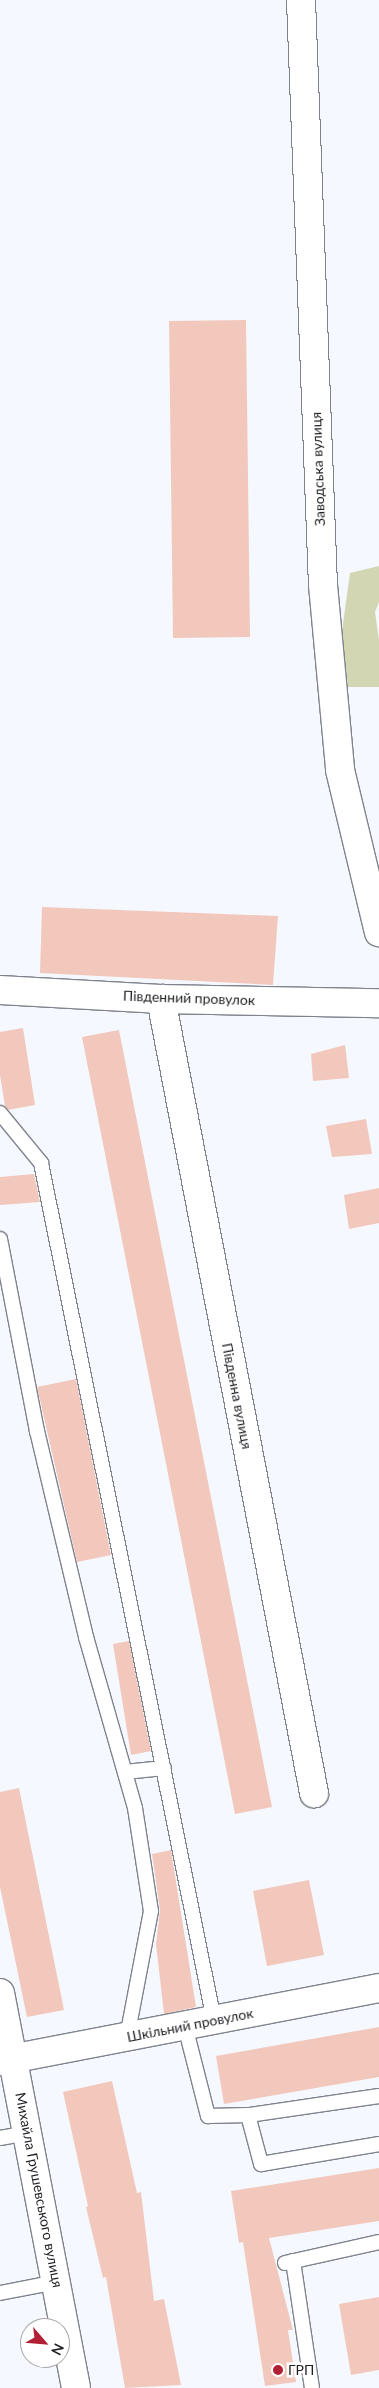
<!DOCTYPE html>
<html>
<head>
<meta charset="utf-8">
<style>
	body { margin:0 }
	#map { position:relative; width:379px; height:2388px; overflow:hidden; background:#f5f8fe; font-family:Lato,sans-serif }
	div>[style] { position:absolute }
	.green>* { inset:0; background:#d2d6b2 }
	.building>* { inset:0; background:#f2c8bd }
	.roads { filter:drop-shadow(1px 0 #7f838c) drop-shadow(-1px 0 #7f838c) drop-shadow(0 1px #7f838c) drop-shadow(0 -1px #7f838c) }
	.lane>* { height:14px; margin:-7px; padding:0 7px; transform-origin:7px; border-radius:7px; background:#fff }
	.street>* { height:28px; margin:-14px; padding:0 14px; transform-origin:14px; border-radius:14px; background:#fff }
	.dots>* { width:14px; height:14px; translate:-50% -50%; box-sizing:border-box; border:2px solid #fff; border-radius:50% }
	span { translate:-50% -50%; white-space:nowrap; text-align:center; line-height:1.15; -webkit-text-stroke:5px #fff; paint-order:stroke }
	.street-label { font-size:14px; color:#1e1f23 }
	.poi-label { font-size:14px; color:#1e1f23 }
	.left { translate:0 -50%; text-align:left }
	.north { position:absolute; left:20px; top:2318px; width:50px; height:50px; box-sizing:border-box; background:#fff; border:1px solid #a5a5a7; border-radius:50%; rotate:117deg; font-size:14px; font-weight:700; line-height:20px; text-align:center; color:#1e1f23 }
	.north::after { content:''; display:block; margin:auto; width:18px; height:22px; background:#b22035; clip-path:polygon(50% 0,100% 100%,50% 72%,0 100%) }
</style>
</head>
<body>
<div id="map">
	<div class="green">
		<i style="clip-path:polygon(379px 566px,379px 602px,375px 612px,379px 640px,379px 687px,348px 687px,342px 631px,350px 573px)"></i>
	</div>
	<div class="building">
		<i style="clip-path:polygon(246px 320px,250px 637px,173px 638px,169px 321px)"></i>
		<i style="clip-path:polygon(42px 907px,278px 916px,273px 985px,40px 973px)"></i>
		<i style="clip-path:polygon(23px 1028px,35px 1105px,8px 1110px,5px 1106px,0 1075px,0 1032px)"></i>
		<i style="clip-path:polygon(119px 1030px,272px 1807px,235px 1814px,82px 1037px)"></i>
		<i style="clip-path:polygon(345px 1045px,349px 1078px,313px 1081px,311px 1054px)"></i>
		<i style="clip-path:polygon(366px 1119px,372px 1154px,332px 1157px,326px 1126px)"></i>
		<i style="clip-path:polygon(34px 1174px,40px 1202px,0 1205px,0 1177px)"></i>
		<i style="clip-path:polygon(379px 1188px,379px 1223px,349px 1229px,344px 1195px)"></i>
		<i style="clip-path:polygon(76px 1379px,111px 1555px,77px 1562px,37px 1387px)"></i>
		<i style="clip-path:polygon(129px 1641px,151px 1751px,131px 1755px,113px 1644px)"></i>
		<i style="clip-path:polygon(19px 1788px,64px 2010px,27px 2017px,0 1887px,0 1792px)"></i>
		<i style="clip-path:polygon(171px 1850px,196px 2007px,164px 2014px,156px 1944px,160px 1910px,152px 1854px)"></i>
		<i style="clip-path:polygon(309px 1880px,324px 1955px,267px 1966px,253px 1891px)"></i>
		<i style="clip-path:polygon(379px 2027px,379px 2077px,224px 2104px,216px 2056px)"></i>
		<i style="clip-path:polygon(112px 2081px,137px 2193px,141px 2192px,154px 2301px,164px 2299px,181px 2385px,125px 2388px,106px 2277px,103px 2278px,86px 2207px,88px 2206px,63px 2092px)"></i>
		<i style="clip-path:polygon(379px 2168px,379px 2221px,269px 2238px,293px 2330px,288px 2330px,296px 2382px,265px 2386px,243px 2242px,239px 2243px,231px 2191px)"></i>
		<i style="clip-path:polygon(379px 2297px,379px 2370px,351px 2375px,339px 2304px)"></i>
	</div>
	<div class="roads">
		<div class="lane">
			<i style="left:0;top:1113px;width:65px;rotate:50.6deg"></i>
			<i style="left:41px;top:1163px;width:874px;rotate:78.59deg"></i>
			<i style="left:0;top:1239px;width:196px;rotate:79.1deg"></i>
			<i style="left:37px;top:1431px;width:212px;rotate:76.6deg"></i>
			<i style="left:86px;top:1637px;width:178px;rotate:74deg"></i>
			<i style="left:135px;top:1808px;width:104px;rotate:81.2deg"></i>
			<i style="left:151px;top:1911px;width:128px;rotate:100.8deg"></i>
			<i style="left:125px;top:1772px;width:39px;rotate:-6deg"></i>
			<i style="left:185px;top:2026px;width:93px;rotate:75.7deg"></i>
			<i style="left:208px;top:2116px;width:40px;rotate:-1.4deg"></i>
			<i style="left:379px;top:2096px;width:132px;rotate:171.7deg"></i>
			<i style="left:248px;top:2115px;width:51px;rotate:75.1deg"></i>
			<i style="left:261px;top:2164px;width:120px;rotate:-9.6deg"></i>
			<i style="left:0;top:2138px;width:28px;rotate:-10deg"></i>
			<i style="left:293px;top:2261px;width:128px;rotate:81.5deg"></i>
			<i style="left:285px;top:2263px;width:96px;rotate:-12.6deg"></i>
			<i style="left:0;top:2293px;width:57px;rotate:-11.1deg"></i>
		</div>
		<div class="street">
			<i style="left:301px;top:0;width:585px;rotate:87.85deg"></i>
			<i style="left:323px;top:585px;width:186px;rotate:84.7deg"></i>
			<i style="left:340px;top:770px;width:167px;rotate:76.5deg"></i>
			<i style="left:0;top:990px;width:161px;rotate:3.2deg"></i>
			<i style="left:161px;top:999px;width:218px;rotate:1.1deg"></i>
			<i style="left:161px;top:999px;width:809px;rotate:79.09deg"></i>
			<i style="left:0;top:1993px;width:402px;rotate:79.1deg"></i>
			<i style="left:0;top:2061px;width:386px;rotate:-10.9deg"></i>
		</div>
	</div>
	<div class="dots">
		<i style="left:278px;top:2370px;background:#b22035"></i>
	</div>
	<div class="street-label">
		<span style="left:318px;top:469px;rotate:-92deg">Заводська вулиця</span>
		<span style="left:189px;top:998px;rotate:2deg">Південний провулок</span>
		<span style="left:237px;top:1396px;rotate:79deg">Південна вулиця</span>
		<span style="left:190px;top:2025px;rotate:-11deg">Шкільний провулок</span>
		<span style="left:39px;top:2190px;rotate:79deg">Михайла Грушевського вулиця</span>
	</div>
	<div class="poi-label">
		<span class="left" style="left:288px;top:2370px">ГРП</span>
	</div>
	<div class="north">N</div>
</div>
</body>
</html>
